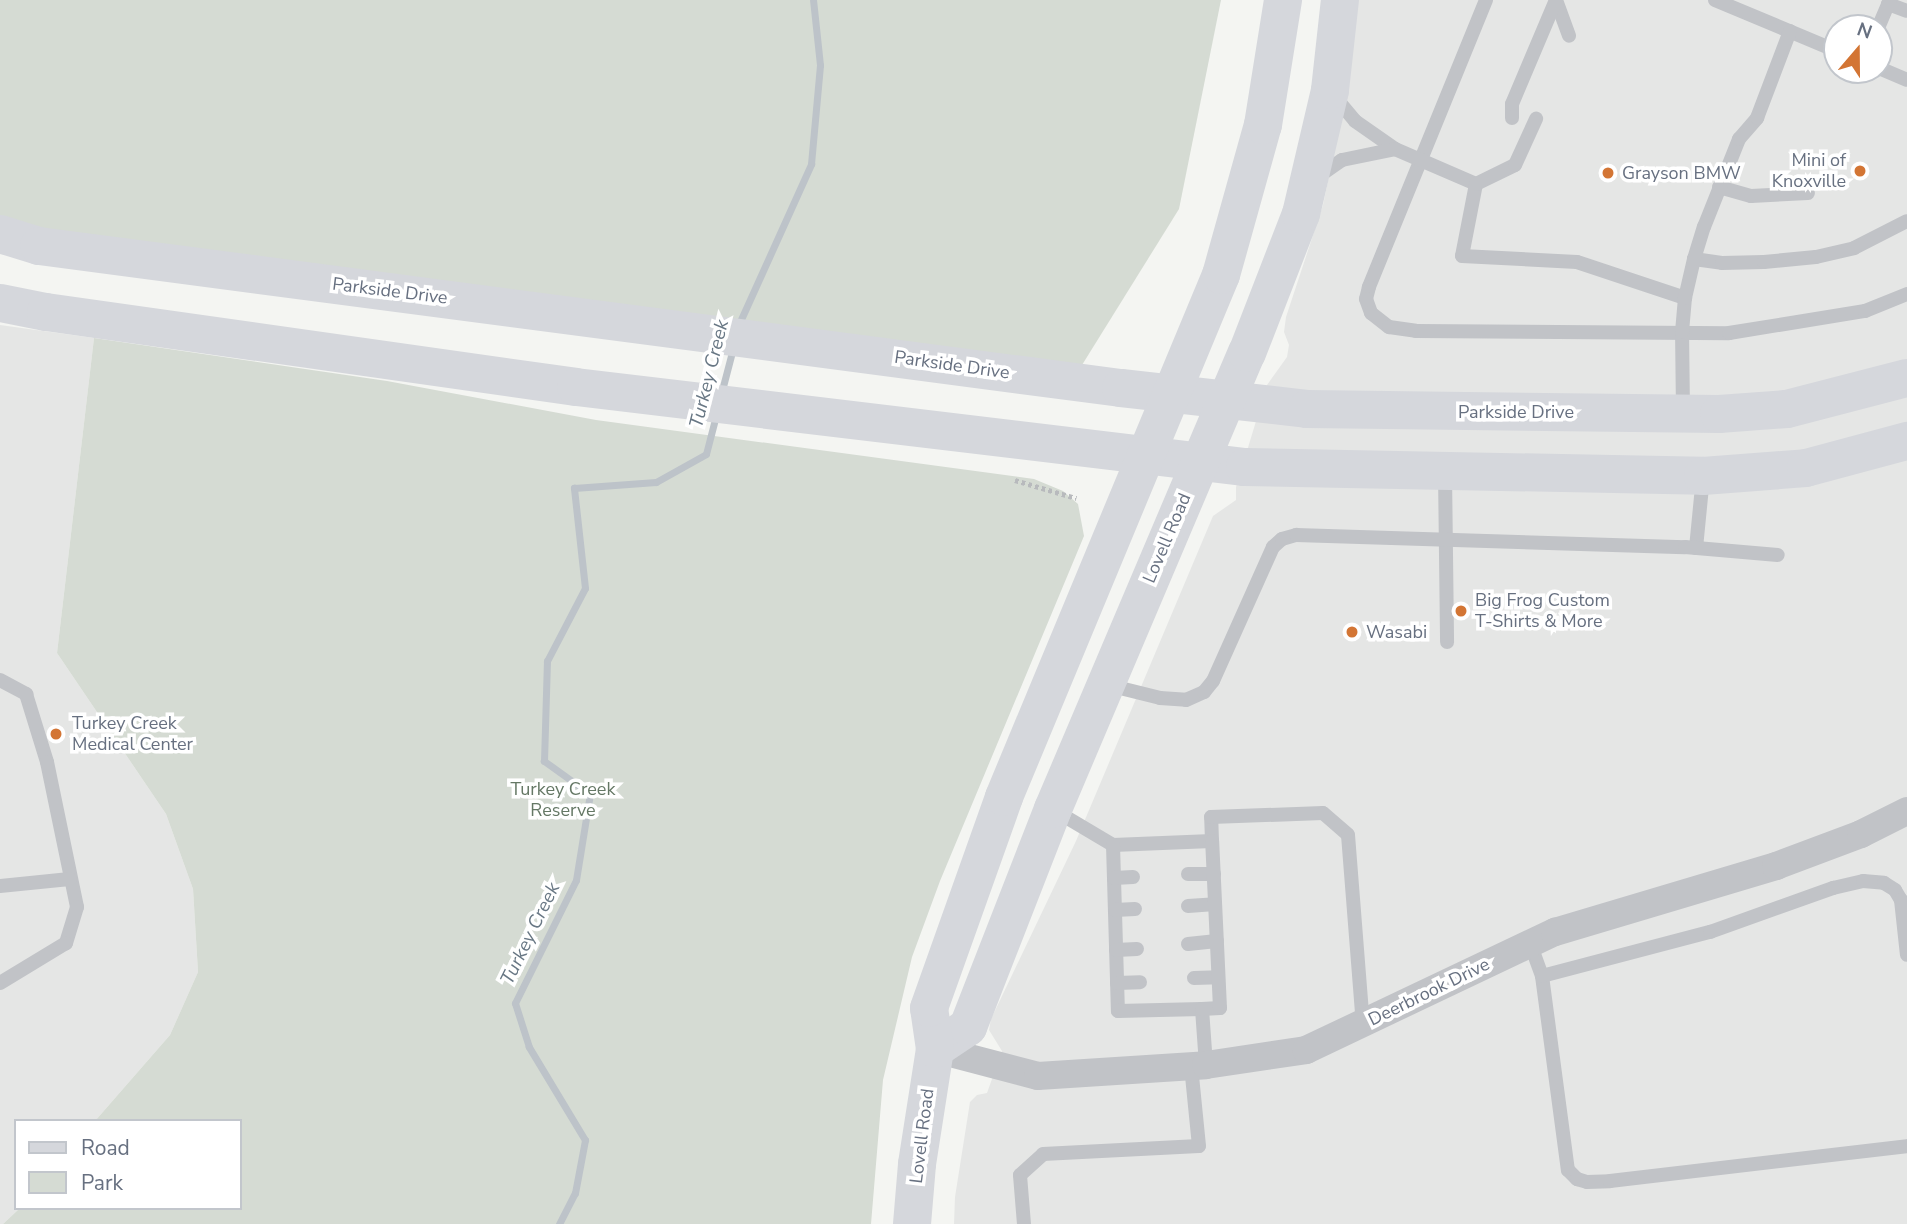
<!DOCTYPE html>
<html>
<head>
<meta charset="utf-8">
<style>
	body { margin:0 }
	#map { position:relative; width:1907px; height:1224px; overflow:hidden; background:#f4f5f2; font-family:"Nunito Sans",sans-serif }
	div>[style] { position:absolute }
	.built>* { inset:0; background:#e5e6e5 }
	.green>* { inset:0; background:#d5dbd3 }
	.stream>* { height:7px; margin:-3.5px; padding:0 3.5px; transform-origin:3.5px; border-radius:3.5px; background:#bdc3c9 }
	.path>* { height:4.5px; margin-top:-2.25px; transform-origin:0; background:repeating-linear-gradient(90deg,#b8babd 0 3.5px,transparent 0 7px) }
	.lane>* { height:14px; margin:-7px; padding:0 7px; transform-origin:7px; border-radius:7px; background:#c1c3c7 }
	.street>* { height:28px; margin:-14px; padding:0 14px; transform-origin:14px; border-radius:14px; background:#c1c3c7 }
	.secondary>* { height:38px; margin:-19px; padding:0 19px; transform-origin:19px; border-radius:19px; background:#d5d7dc }
	.dots>* { width:19px; height:19px; translate:-50% -50%; box-sizing:border-box; border:4px solid #fff; border-radius:50% }
	span { translate:-50% -50%; white-space:nowrap; text-align:center; line-height:1.15; -webkit-text-stroke:7px #fff; paint-order:stroke }
	.poi-label { font-size:18px; color:#677080 }
	.right { translate:-100% -50%; text-align:right }
	.left { translate:0 -50%; text-align:left }
	.street-label { font-size:18px; color:#677080 }
	.park-label { font-size:18px; color:#657865 }
	.water-label { font-size:19px; color:#687784; font-style:italic }
	.legend { position:absolute; left:14px; top:1119px; width:228px; height:91px; box-sizing:border-box; background:#fff; border:2px solid #c2c6cc; margin:0; padding:9px 12px; list-style:none; font-size:21px; color:#677080 }
	.legend li { display:flex; align-items:center; gap:14px; height:35px }
	.legend b { width:35px; border:2px solid #c2c6cc }
	.north { position:absolute; left:1823px; top:14px; width:70px; height:70px; box-sizing:border-box; background:#fff; border:2px solid #c2c6cc; border-radius:50%; rotate:20deg; font-size:19px; font-weight:700; line-height:28px; text-align:center; color:#677080 }
	.north::after { content:''; display:block; margin:auto; width:24px; height:32px; background:#d37534; clip-path:polygon(50% 0,100% 100%,50% 72%,0 100%) }
</style>
</head>
<body>
<div id="map">
	<div class="built">
		<i style="clip-path:polygon(evenodd,1358px 0,1907px 0,1907px 1224px,954px 1224px,955px 1197px,970px 1102px,977px 1095px,987px 1093px,1002px 1051px,989px 1030px,991px 1019px,1076px 841px,1213px 516px,1236px 500px,1236px 487px,1267px 385px,1287px 357px,1289px 345px,1284px 332px,1286px 317px,1323px 205px,1349px 80px,1358px 0,1837px 28px,1879px 28px,1879px 70px,1837px 70px,1837px 28px)"></i>
		<i style="clip-path:polygon(0 325px,94px 338px,57px 653px,166px 814px,193px 889px,198px 972px,170px 1035px,95px 1121px,16px 1121px,16px 1208px,20px 1208px,3px 1224px,0 1224px)"></i>
	</div>
	<div class="green">
		<i style="clip-path:polygon(0 0,1221px 0,1179px 209px,1082px 365px,0 223px)"></i>
		<i style="clip-path:polygon(94px 338px,387px 381px,596px 420px,1034px 479px,1063px 491px,1078px 504px,1084px 536px,940px 881px,912px 957px,883px 1080px,871px 1224px,3px 1224px,20px 1208px,240px 1208px,240px 1121px,95px 1121px,170px 1035px,198px 972px,193px 889px,166px 814px,57px 653px)"></i>
	</div>
	<div class="stream">
		<i style="left:738px;top:326px;width:178px;rotate:-65.7deg"></i>
		<i style="left:811px;top:164px;width:99px;rotate:-84.8deg"></i>
		<i style="left:820px;top:65px;width:65px;rotate:-96.1deg"></i>
		<i style="left:721px;top:394px;width:48px;rotate:-75.4deg"></i>
		<i style="left:559px;top:1224px;width:35px;rotate:-63deg"></i>
		<i style="left:575px;top:1193px;width:54px;rotate:-79.3deg"></i>
		<i style="left:585px;top:1140px;width:109px;rotate:-121.1deg"></i>
		<i style="left:529px;top:1047px;width:46px;rotate:-107.7deg"></i>
		<i style="left:515px;top:1003px;width:137px;rotate:-63.6deg"></i>
		<i style="left:576px;top:880px;width:87px;rotate:-80.8deg"></i>
		<i style="left:590px;top:794px;width:57px;rotate:-144.3deg"></i>
		<i style="left:544px;top:761px;width:100px;rotate:-88.3deg"></i>
		<i style="left:547px;top:661px;width:82px;rotate:-62.5deg"></i>
		<i style="left:585px;top:588px;width:101px;rotate:-96.3deg"></i>
		<i style="left:574px;top:488px;width:82px;rotate:-4.2deg"></i>
		<i style="left:656px;top:482px;width:57px;rotate:-29.2deg"></i>
		<i style="left:706px;top:454px;width:40px;rotate:-75.6deg"></i>
	</div>
	<div class="path">
		<i style="left:1015px;top:480px;width:64px;rotate:16.4deg"></i>
	</div>
	<div class="lane">
		<i style="left:1486px;top:0;width:310px;rotate:112.2deg"></i>
		<i style="left:1369px;top:287px;width:12px;rotate:104deg"></i>
		<i style="left:1366px;top:299px;width:15px;rotate:70deg"></i>
		<i style="left:1371px;top:313px;width:23px;rotate:38deg"></i>
		<i style="left:1389px;top:327px;width:27px;rotate:8deg"></i>
		<i style="left:1416px;top:331px;width:313px;rotate:0.4deg"></i>
		<i style="left:1729px;top:333px;width:138px;rotate:-9.2deg"></i>
		<i style="left:1865px;top:311px;width:45px;rotate:-22deg"></i>
		<i style="left:1556px;top:0;width:38px;rotate:70deg"></i>
		<i style="left:1715px;top:0;width:132px;rotate:22.7deg"></i>
		<i style="left:1888px;top:4px;width:20px;rotate:20deg"></i>
		<i style="left:1878px;top:28px;width:30px;rotate:-67deg"></i>
		<i style="left:1879px;top:68px;width:30px;rotate:23deg"></i>
		<i style="left:1335px;top:97px;width:31px;rotate:50deg"></i>
		<i style="left:1355px;top:121px;width:49px;rotate:35deg"></i>
		<i style="left:1395px;top:149px;width:88px;rotate:23.4deg"></i>
		<i style="left:1512px;top:118px;width:14px;rotate:-90deg"></i>
		<i style="left:1512px;top:104px;width:113px;rotate:-67.1deg"></i>
		<i style="left:1319px;top:176px;width:28px;rotate:-35deg"></i>
		<i style="left:1342px;top:160px;width:54px;rotate:-11.7deg"></i>
		<i style="left:1476px;top:184px;width:73px;rotate:101deg"></i>
		<i style="left:1462px;top:256px;width:115px;rotate:3deg"></i>
		<i style="left:1577px;top:262px;width:114px;rotate:18.4deg"></i>
		<i style="left:1476px;top:184px;width:43px;rotate:-26deg"></i>
		<i style="left:1515px;top:165px;width:51px;rotate:-65.5deg"></i>
		<i style="left:1719px;top:187px;width:33px;rotate:16deg"></i>
		<i style="left:1751px;top:196px;width:57px;rotate:-3deg"></i>
		<i style="left:1694px;top:259px;width:28px;rotate:8deg"></i>
		<i style="left:1722px;top:263px;width:42px;rotate:-1.4deg"></i>
		<i style="left:1764px;top:262px;width:52px;rotate:-5.5deg"></i>
		<i style="left:1816px;top:257px;width:39px;rotate:-13deg"></i>
		<i style="left:1854px;top:248px;width:59px;rotate:-27deg"></i>
		<i style="left:1683px;top:411px;width:79px;rotate:-90.7deg"></i>
		<i style="left:1682px;top:332px;width:34px;rotate:-85deg"></i>
		<i style="left:1685px;top:298px;width:40px;rotate:-77deg"></i>
		<i style="left:1694px;top:259px;width:34px;rotate:-73deg"></i>
		<i style="left:1704px;top:227px;width:95px;rotate:-68.3deg"></i>
		<i style="left:1739px;top:139px;width:28px;rotate:-49deg"></i>
		<i style="left:1757px;top:118px;width:93px;rotate:-69.2deg"></i>
		<i style="left:1445px;top:472px;width:170px;rotate:89.3deg"></i>
		<i style="left:1696px;top:548px;width:71px;rotate:-84.4deg"></i>
		<i style="left:0;top:680px;width:30px;rotate:28deg"></i>
		<i style="left:26px;top:694px;width:71px;rotate:72.8deg"></i>
		<i style="left:47px;top:762px;width:148px;rotate:78.3deg"></i>
		<i style="left:77px;top:907px;width:38px;rotate:107deg"></i>
		<i style="left:66px;top:943px;width:77px;rotate:148.8deg"></i>
		<i style="left:1108px;top:685px;width:54px;rotate:14deg"></i>
		<i style="left:1160px;top:698px;width:26px;rotate:4deg"></i>
		<i style="left:1186px;top:700px;width:20px;rotate:-24deg"></i>
		<i style="left:1204px;top:692px;width:14px;rotate:-51deg"></i>
		<i style="left:1213px;top:681px;width:147px;rotate:-65.9deg"></i>
		<i style="left:1273px;top:547px;width:12px;rotate:-42deg"></i>
		<i style="left:1282px;top:539px;width:15px;rotate:-16deg"></i>
		<i style="left:1296px;top:535px;width:389px;rotate:1.8deg"></i>
		<i style="left:1685px;top:547px;width:93px;rotate:4.9deg"></i>
		<i style="left:1054px;top:810px;width:69px;rotate:30.7deg"></i>
		<i style="left:1113px;top:845px;width:99px;rotate:-2.3deg"></i>
		<i style="left:1212px;top:841px;width:24px;rotate:-92deg"></i>
		<i style="left:1211px;top:817px;width:112px;rotate:-2deg"></i>
		<i style="left:1323px;top:813px;width:33px;rotate:41deg"></i>
		<i style="left:1348px;top:835px;width:190px;rotate:85.5deg"></i>
		<i style="left:1113px;top:845px;width:166px;rotate:88.3deg"></i>
		<i style="left:1118px;top:1011px;width:84px;rotate:-1.4deg"></i>
		<i style="left:1202px;top:1009px;width:56px;rotate:85.9deg"></i>
		<i style="left:1188px;top:874px;width:26px"></i>
		<i style="left:1114px;top:878px;width:19px;rotate:-3deg"></i>
		<i style="left:0;top:886px;width:70px;rotate:-5.7deg"></i>
		<i style="left:1188px;top:906px;width:27px;rotate:-4deg"></i>
		<i style="left:1115px;top:910px;width:20px;rotate:-3deg"></i>
		<i style="left:1530px;top:943px;width:35px;rotate:70deg"></i>
		<i style="left:1542px;top:976px;width:196px;rotate:82.4deg"></i>
		<i style="left:1568px;top:1170px;width:13px;rotate:45deg"></i>
		<i style="left:1577px;top:1179px;width:10px;rotate:17deg"></i>
		<i style="left:1587px;top:1182px;width:23px;rotate:-2deg"></i>
		<i style="left:1610px;top:1181px;width:299px;rotate:-6.7deg"></i>
		<i style="left:1188px;top:944px;width:29px;rotate:-6deg"></i>
		<i style="left:1116px;top:950px;width:21px;rotate:-3deg"></i>
		<i style="left:1542px;top:976px;width:174px;rotate:-14.7deg"></i>
		<i style="left:1710px;top:932px;width:131px;rotate:-19.7deg"></i>
		<i style="left:1833px;top:888px;width:31px;rotate:-13deg"></i>
		<i style="left:1863px;top:881px;width:21px;rotate:5deg"></i>
		<i style="left:1884px;top:883px;width:13px;rotate:32deg"></i>
		<i style="left:1895px;top:890px;width:12px;rotate:59deg"></i>
		<i style="left:1901px;top:900px;width:55px;rotate:83.8deg"></i>
		<i style="left:1194px;top:978px;width:24px;rotate:-2deg"></i>
		<i style="left:1117px;top:983px;width:23px;rotate:-2deg"></i>
		<i style="left:1202px;top:1009px;width:18px;rotate:-3deg"></i>
		<i style="left:1220px;top:1008px;width:167px;rotate:-92.7deg"></i>
		<i style="left:1024px;top:1224px;width:49px;rotate:-94.7deg"></i>
		<i style="left:1020px;top:1175px;width:31px;rotate:-42deg"></i>
		<i style="left:1043px;top:1154px;width:156px;rotate:-2.9deg"></i>
		<i style="left:1199px;top:1146px;width:80px;rotate:-95.7deg"></i>
	</div>
	<div class="street">
		<i style="left:935px;top:1049px;width:106px;rotate:14.7deg"></i>
		<i style="left:1038px;top:1076px;width:168px;rotate:-3.7deg"></i>
		<i style="left:1206px;top:1065px;width:101px;rotate:-8.5deg"></i>
		<i style="left:1306px;top:1050px;width:276px;rotate:-25.4deg"></i>
		<i style="left:1555px;top:932px;width:231px;rotate:-16.6deg"></i>
		<i style="left:1776px;top:866px;width:91px;rotate:-20.6deg"></i>
		<i style="left:1861px;top:834px;width:51px;rotate:-26.6deg"></i>
	</div>
	<div class="secondary">
		<i style="left:0;top:234px;width:41px;rotate:17.1deg"></i>
		<i style="left:39px;top:246px;width:1091px;rotate:7.48deg"></i>
		<i style="left:1121px;top:388px;width:187px;rotate:6.4deg"></i>
		<i style="left:1307px;top:409px;width:412px;rotate:0.7deg"></i>
		<i style="left:1719px;top:414px;width:68px;rotate:-4.2deg"></i>
		<i style="left:1787px;top:409px;width:124px;rotate:-14.5deg"></i>
		<i style="left:0;top:303px;width:47px;rotate:11.1deg"></i>
		<i style="left:46px;top:312px;width:535px;rotate:8.05deg"></i>
		<i style="left:576px;top:387px;width:674px;rotate:6.82deg"></i>
		<i style="left:1245px;top:467px;width:458px;rotate:1.1deg"></i>
		<i style="left:1703px;top:476px;width:103px;rotate:-4.4deg"></i>
		<i style="left:1806px;top:468px;width:105px;rotate:-15deg"></i>
		<i style="left:935px;top:1049px;width:40px;rotate:-34deg"></i>
		<i style="left:968px;top:1027px;width:234px;rotate:-68.7deg"></i>
		<i style="left:1053px;top:809px;width:496px;rotate:-67deg"></i>
		<i style="left:1247px;top:353px;width:149px;rotate:-68.8deg"></i>
		<i style="left:1301px;top:214px;width:127px;rotate:-76.8deg"></i>
		<i style="left:1330px;top:90px;width:91px;rotate:-83.7deg"></i>
		<i style="left:912px;top:1224px;width:60px;rotate:-85.2deg"></i>
		<i style="left:917px;top:1164px;width:116px;rotate:-81.1deg"></i>
		<i style="left:935px;top:1049px;width:41px;rotate:-98.3deg"></i>
		<i style="left:929px;top:1008px;width:224px;rotate:-70.4deg"></i>
		<i style="left:1004px;top:797px;width:565px;rotate:-67.43deg"></i>
		<i style="left:1221px;top:275px;width:156px;rotate:-74.4deg"></i>
		<i style="left:1263px;top:125px;width:127px;rotate:-80.9deg"></i>
	</div>
	<div class="dots">
		<i style="left:1860px;top:171px;background:#d37534"></i>
		<i style="left:1608px;top:173px;background:#d37534"></i>
		<i style="left:1461px;top:611px;background:#d37534"></i>
		<i style="left:1352px;top:632px;background:#d37534"></i>
		<i style="left:56px;top:734px;background:#d37534"></i>
	</div>
	<div class="poi-label">
		<span class="right" style="left:1846px;top:171px">Mini of<br>Knoxville</span>
		<span class="left" style="left:1622px;top:173px">Grayson BMW</span>
		<span class="left" style="left:1475px;top:611px">Big Frog Custom<br>T-Shirts &amp; More</span>
		<span class="left" style="left:1366px;top:632px">Wasabi</span>
		<span class="left" style="left:72px;top:734px">Turkey Creek<br>Medical Center</span>
	</div>
	<div class="street-label">
		<span style="left:390px;top:291px;rotate:7deg">Parkside Drive</span>
		<span style="left:952px;top:365px;rotate:8deg">Parkside Drive</span>
		<span style="left:1516px;top:412px">Parkside Drive</span>
		<span style="left:1167px;top:538px;rotate:-67deg">Lovell Road</span>
		<span style="left:1429px;top:992px;rotate:-26deg">Deerbrook Drive</span>
		<span style="left:922px;top:1136px;rotate:-83deg">Lovell Road</span>
	</div>
	<div class="park-label">
		<span style="left:563px;top:800px">Turkey Creek<br>Reserve</span>
	</div>
	<div class="water-label">
		<span style="left:710px;top:374px;rotate:-76deg">Turkey Creek</span>
		<span style="left:531px;top:934px;rotate:-64deg">Turkey Creek</span>
	</div>
	<ul class="legend">
	<li><b style="height:9px;background:#d5d7dc"></b>Road</li>
	<li><b style="height:19px;background:#d5dbd3"></b>Park</li>
	</ul>
	<div class="north">N</div>
</div>
</body>
</html>
